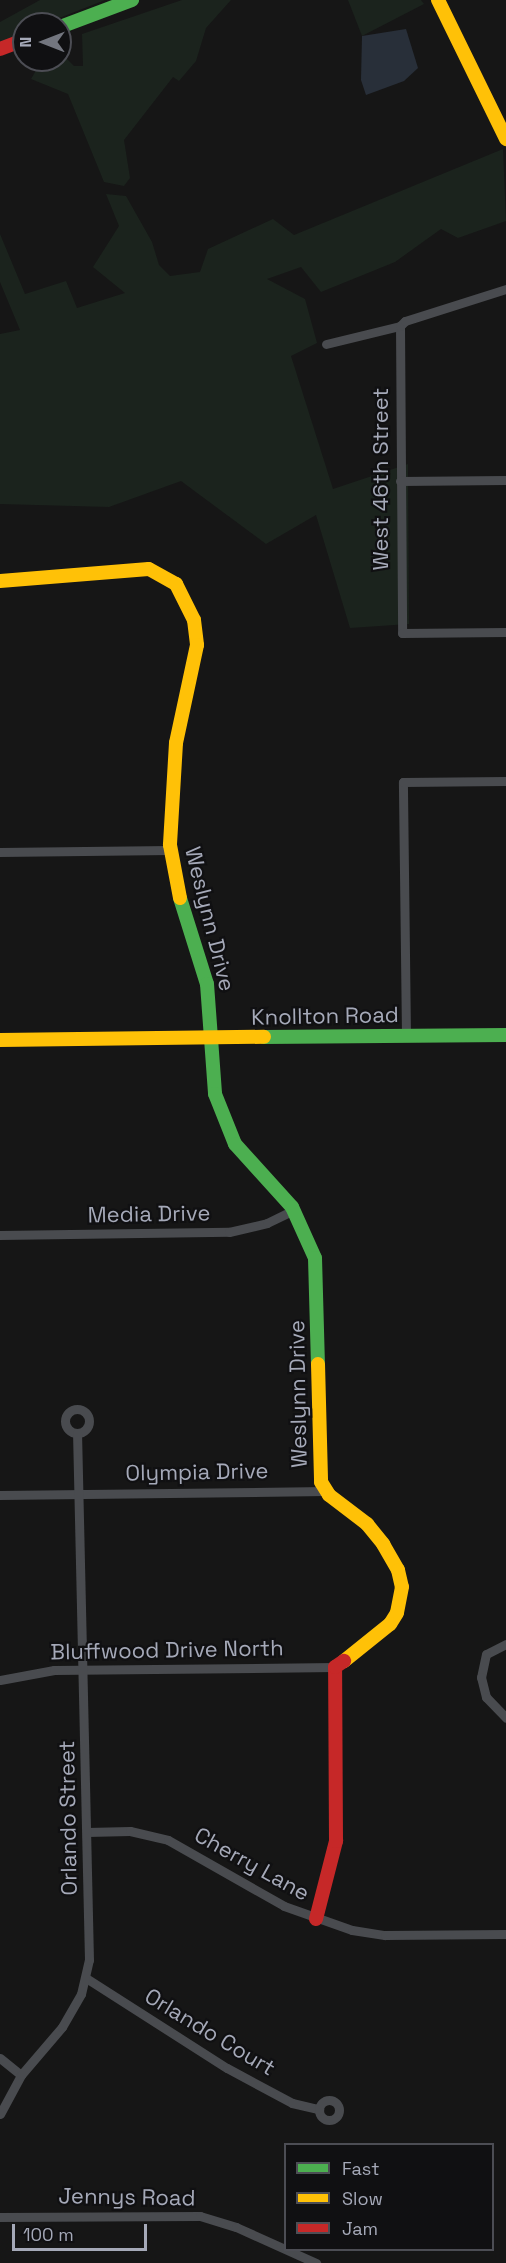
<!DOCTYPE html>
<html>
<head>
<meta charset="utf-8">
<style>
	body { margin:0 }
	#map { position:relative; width:506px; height:2263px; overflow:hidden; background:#161616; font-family:"Space Grotesk",sans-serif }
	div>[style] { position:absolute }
	.green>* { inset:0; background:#1b231d }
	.water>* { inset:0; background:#282f39 }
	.street>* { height:9px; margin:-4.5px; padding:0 4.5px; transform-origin:4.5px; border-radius:4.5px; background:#494b4f }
	.street>.ring { margin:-4.5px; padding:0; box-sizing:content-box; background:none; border:9px solid #494b4f; border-radius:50% }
	.fast>* { height:14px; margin:-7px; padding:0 7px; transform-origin:7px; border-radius:7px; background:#4caf50 }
	.slow>* { height:14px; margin:-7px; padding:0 7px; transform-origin:7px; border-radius:7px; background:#ffc107 }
	.jam>* { height:14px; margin:-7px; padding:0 7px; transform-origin:7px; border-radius:7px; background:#c62828 }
	span { translate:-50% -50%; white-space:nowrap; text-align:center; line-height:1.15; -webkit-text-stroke:4.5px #101012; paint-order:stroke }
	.street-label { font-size:22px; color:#a5a9b8 }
	.legend { position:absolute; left:284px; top:2143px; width:210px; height:108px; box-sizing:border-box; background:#101012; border:2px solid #4c4d54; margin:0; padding:8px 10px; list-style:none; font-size:18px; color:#a5a9b8 }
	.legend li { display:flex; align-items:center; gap:12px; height:30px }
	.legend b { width:30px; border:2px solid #4c4d54 }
	.north { position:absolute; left:12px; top:12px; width:60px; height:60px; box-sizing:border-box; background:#101012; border:2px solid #4c4d54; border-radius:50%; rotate:270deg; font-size:16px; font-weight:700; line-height:24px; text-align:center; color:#a5a9b8 }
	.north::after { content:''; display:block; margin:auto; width:21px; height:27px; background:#73767f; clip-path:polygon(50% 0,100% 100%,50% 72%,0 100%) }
	.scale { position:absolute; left:12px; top:2224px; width:135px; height:27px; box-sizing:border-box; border:3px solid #a5a9b8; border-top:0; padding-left:8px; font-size:18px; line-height:21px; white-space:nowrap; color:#a5a9b8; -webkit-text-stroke:4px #101012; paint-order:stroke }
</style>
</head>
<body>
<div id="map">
	<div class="green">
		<i style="clip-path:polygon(40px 0,105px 0,44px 24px,24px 24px,24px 33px,0 44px,0 22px)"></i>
		<i style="clip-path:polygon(182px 0,231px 0,206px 28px,196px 61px,179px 81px,173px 77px,124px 140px,130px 178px,124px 186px,104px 182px,68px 94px,31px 79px,42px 60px,60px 60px,60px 52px,74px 66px,83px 66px,82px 34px)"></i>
		<i style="clip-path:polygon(348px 0,421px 0,424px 4px,362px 36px)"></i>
		<i style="clip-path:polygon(503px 149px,506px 221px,458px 238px,441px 229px,395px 262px,321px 292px,301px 267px,267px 279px,305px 299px,317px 343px,291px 356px,333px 489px,408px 464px,409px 624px,350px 628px,316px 515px,266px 544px,181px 481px,109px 507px,0 504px,0 334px,20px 330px,0 282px,0 234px,25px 294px,66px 281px,77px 308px,125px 293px,93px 267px,119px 226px,106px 194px,126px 196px,152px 242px,159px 265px,170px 276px,200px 272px,208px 249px,273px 219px,294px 235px)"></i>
	</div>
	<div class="water">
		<i style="clip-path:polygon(406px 29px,418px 68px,404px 81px,366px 95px,361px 80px,362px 36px)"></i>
	</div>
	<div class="street">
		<i style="left:400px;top:326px;width:307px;rotate:89.6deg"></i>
		<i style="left:402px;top:633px;width:104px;rotate:-0.6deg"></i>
		<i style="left:326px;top:344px;width:76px;rotate:-13.7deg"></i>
		<i style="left:400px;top:326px;width:7px;rotate:-45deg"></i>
		<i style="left:405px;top:321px;width:106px;rotate:-17.6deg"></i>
		<i style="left:400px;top:481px;width:106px;rotate:-0.5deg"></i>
		<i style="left:0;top:852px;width:170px;rotate:-0.7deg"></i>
		<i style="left:406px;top:1036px;width:254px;rotate:-90.7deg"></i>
		<i style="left:403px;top:782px;width:103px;rotate:-0.6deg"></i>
		<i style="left:0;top:1235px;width:229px;rotate:-0.8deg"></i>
		<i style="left:229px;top:1232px;width:39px;rotate:-13deg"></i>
		<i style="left:267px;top:1223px;width:30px;rotate:-26deg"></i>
		<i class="ring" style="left:65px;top:1409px;width:15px;height:15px"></i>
		<i style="left:0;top:1495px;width:326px;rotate:-0.7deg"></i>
		<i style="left:506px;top:1644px;width:22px;rotate:153deg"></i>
		<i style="left:486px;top:1654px;width:24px;rotate:102deg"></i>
		<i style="left:481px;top:1677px;width:21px;rotate:76deg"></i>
		<i style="left:486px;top:1697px;width:29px;rotate:46deg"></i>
		<i style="left:0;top:1680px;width:55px;rotate:-10.5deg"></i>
		<i style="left:54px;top:1670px;width:281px;rotate:-0.6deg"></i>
		<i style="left:87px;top:1832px;width:43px;rotate:-1.3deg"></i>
		<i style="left:130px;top:1831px;width:39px;rotate:13deg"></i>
		<i style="left:168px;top:1840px;width:133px;rotate:29.6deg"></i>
		<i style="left:284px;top:1906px;width:72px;rotate:19.4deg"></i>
		<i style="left:352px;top:1930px;width:33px;rotate:9deg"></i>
		<i style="left:385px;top:1935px;width:121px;rotate:-0.5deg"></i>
		<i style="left:86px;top:1978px;width:167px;rotate:32.6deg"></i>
		<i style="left:227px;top:2068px;width:74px;rotate:28.3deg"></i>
		<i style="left:292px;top:2103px;width:28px;rotate:13deg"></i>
		<i style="left:0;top:2058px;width:27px;rotate:39deg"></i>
		<i class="ring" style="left:319px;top:2100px;width:11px;height:11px"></i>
		<i style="left:0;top:2114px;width:44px;rotate:-61.7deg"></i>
		<i style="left:21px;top:2075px;width:63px;rotate:-49.5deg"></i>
		<i style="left:62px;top:2027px;width:38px;rotate:-60deg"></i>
		<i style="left:81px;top:1994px;width:35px;rotate:-77deg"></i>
		<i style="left:89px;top:1960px;width:527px;rotate:-91.3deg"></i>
		<i style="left:0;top:2217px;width:200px;rotate:-0.3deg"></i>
		<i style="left:200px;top:2216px;width:38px;rotate:17deg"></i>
		<i style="left:236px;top:2227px;width:88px;rotate:24.2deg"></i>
	</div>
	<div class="fast">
		<i style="left:60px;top:27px;width:77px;rotate:-20.6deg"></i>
		<i style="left:180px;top:898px;width:90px;rotate:72.6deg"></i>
		<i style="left:207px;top:984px;width:110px;rotate:85.8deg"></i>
		<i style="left:215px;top:1094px;width:54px;rotate:68.2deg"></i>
		<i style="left:235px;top:1144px;width:85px;rotate:47.9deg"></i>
		<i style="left:292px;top:1207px;width:56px;rotate:65.7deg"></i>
		<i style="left:315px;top:1258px;width:106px;rotate:88.4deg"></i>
		<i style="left:264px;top:1037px;width:242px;rotate:-0.5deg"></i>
	</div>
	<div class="slow">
		<i style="left:438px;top:0;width:155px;rotate:63.9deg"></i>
		<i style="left:0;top:581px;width:149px;rotate:-4.6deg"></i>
		<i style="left:149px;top:569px;width:31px;rotate:29deg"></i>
		<i style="left:176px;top:584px;width:40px;rotate:63.4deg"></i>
		<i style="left:194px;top:620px;width:25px;rotate:83deg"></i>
		<i style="left:197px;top:645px;width:100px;rotate:102.1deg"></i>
		<i style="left:176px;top:743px;width:102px;rotate:93.4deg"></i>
		<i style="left:170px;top:845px;width:54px;rotate:79.3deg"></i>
		<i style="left:0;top:1040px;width:264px;rotate:-0.7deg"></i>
		<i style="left:318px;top:1364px;width:118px;rotate:88.5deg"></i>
		<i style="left:321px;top:1482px;width:15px;rotate:58deg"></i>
		<i style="left:329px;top:1495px;width:48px;rotate:37.3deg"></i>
		<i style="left:367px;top:1524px;width:26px;rotate:51deg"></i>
		<i style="left:383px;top:1544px;width:30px;rotate:60deg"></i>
		<i style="left:398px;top:1570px;width:17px;rotate:77deg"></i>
		<i style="left:402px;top:1587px;width:26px;rotate:101deg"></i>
		<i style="left:397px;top:1613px;width:13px;rotate:122deg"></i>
		<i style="left:390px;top:1624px;width:59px;rotate:141.2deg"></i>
	</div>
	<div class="jam">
		<i style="left:0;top:49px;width:26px;rotate:-21deg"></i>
		<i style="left:316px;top:1919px;width:81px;rotate:-75.6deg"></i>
		<i style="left:336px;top:1841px;width:174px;rotate:-90.3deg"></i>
		<i style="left:335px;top:1667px;width:11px;rotate:-34deg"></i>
	</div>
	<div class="street-label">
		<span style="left:381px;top:479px;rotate:-90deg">West 46th Street</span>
		<span style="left:210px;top:919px;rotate:76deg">Weslynn Drive</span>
		<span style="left:325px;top:1016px;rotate:-1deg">Knollton Road</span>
		<span style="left:149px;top:1214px;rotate:-1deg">Media Drive</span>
		<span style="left:298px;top:1394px;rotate:-91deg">Weslynn Drive</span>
		<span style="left:197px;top:1472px;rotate:-1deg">Olympia Drive</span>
		<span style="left:167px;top:1650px;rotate:-1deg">Bluffwood Drive North</span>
		<span style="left:68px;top:1818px;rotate:-91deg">Orlando Street</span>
		<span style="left:252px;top:1864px;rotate:29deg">Cherry Lane</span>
		<span style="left:210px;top:2032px;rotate:31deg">Orlando Court</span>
		<span style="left:127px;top:2197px;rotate:1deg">Jennys Road</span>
	</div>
	<ul class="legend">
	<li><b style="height:8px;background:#4caf50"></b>Fast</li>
	<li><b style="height:8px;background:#ffc107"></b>Slow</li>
	<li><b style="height:8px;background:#c62828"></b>Jam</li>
	</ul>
	<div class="north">N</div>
	<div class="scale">100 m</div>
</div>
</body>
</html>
